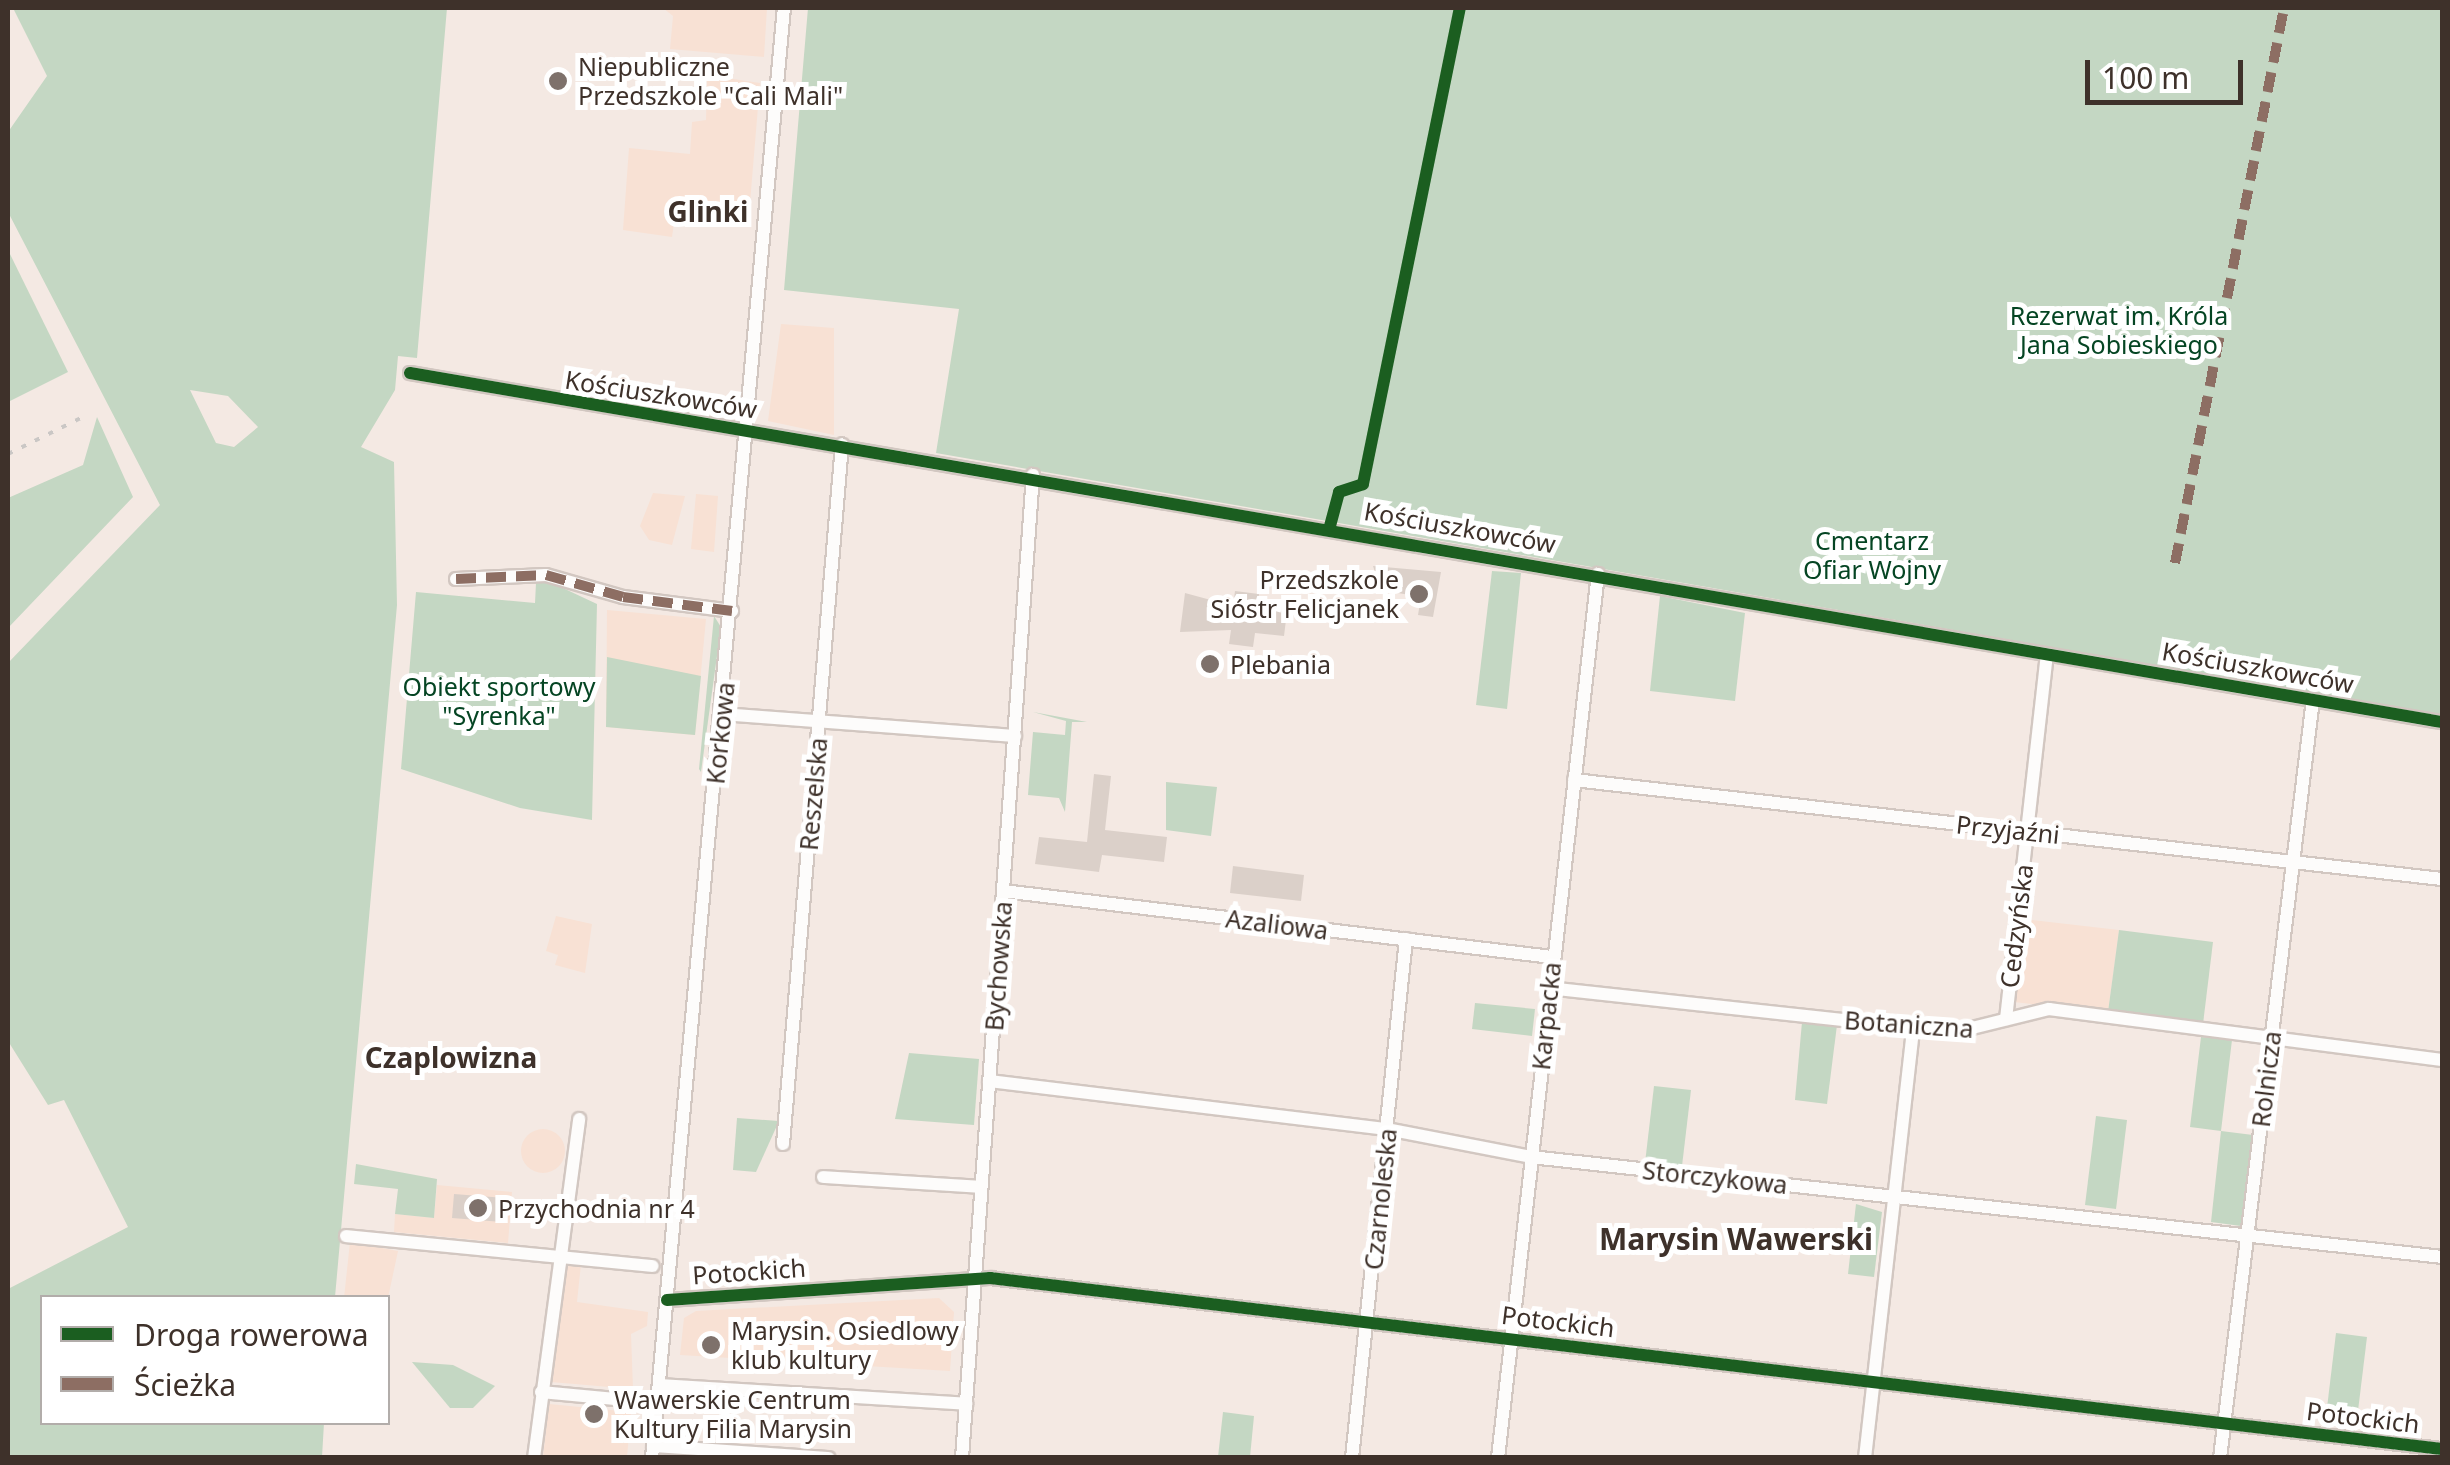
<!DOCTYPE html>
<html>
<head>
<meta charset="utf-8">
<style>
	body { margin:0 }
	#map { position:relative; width:2450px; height:1465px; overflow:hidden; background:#f4e9e3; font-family:"Noto Sans",sans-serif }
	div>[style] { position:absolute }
	.built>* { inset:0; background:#f8e1d4 }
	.round { border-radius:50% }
	.green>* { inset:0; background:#c4d7c3 }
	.building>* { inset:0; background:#dbd0c9 }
	.roads { filter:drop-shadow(2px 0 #d2c7c1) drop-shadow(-2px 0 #d2c7c1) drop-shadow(0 2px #d2c7c1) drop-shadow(0 -2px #d2c7c1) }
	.minor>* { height:12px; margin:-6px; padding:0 6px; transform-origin:6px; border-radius:6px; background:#fdfcfb }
	.rail>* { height:4px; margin-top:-2px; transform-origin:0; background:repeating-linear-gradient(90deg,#cac7c5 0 5px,transparent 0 15px) }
	.quiet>* { height:10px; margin-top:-5px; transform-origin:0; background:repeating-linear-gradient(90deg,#8d6e63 0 20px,transparent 0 30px) }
	.cycleway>* { height:12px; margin:-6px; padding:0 6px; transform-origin:6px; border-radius:6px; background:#1b5e20 }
	.dots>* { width:28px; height:28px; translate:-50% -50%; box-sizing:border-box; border:5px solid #fff; border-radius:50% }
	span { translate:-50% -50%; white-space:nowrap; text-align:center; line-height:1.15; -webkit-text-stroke:10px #fff; paint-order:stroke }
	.poi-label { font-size:25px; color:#3e312a }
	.left { translate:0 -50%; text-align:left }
	.right { translate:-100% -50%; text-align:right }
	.park-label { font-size:25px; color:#054523 }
	.street-label { font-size:25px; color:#3e312a }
	.neighbourhood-label { font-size:28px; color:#3e312a; font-weight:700 }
	.quarter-label { font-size:30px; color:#3e312a; font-weight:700 }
	.frame { position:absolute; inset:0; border:10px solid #3e312a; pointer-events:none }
	.legend { position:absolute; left:40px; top:1295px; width:350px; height:130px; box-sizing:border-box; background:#fff; border:2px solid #b2adaa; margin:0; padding:12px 18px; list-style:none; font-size:30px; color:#3e312a }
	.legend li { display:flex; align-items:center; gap:20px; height:50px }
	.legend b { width:50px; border:2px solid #b2adaa }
	.scale { position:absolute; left:2085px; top:60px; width:158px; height:45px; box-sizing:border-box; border:5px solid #3e312a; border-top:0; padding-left:12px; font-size:30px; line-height:35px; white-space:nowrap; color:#3e312a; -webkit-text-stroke:8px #fff; paint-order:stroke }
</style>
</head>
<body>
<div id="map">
	<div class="built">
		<i style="clip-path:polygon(663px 8px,767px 8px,764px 57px,670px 49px,673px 16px)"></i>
		<i style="clip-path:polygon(707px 75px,760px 83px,749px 215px,677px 202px,672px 237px,623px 230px,629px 148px,690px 154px,692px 122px,706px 120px)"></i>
		<i style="clip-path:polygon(781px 324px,834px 328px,834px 435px,768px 421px)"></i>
		<i style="clip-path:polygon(653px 493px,685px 496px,672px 545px,649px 540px,640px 526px)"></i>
		<i style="clip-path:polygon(696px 494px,718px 496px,714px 552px,691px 549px)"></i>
		<i style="clip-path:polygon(607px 610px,706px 619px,695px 735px,606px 727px)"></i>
		<i style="clip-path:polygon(556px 916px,592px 924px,585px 973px,555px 965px,558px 955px,546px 951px)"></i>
		<i style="clip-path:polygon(2024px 919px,2119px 930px,2108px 1012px,2014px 1002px)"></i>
		<i class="round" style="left:521px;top:1129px;width:44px;height:44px"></i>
		<i style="clip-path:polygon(437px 1185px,512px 1192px,508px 1243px,394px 1232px,395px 1214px,434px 1218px)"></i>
		<i style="clip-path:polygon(350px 1242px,398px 1251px,388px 1298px,344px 1298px)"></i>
		<i style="clip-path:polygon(565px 1262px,581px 1264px,577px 1302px,648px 1312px,647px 1326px,631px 1334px,633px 1389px,551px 1382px)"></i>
		<i style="clip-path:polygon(939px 1298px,954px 1312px,950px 1371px,680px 1355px,684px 1318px,696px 1311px)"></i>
		<i style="clip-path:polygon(549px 1404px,631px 1412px,627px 1457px,543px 1457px)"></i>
	</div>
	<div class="green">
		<i style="clip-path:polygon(evenodd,13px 8px,447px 8px,417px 358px,398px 356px,395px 390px,361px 447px,394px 462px,397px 605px,335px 1297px,42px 1298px,42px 1422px,324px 1423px,322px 1457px,8px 1457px,8px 1289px,128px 1227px,64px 1100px,48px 1105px,8px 1041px,8px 663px,160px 505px,8px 212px,8px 132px,47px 76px,13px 8px,190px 390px,228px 396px,258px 427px,234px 447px,216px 443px,190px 390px)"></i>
		<i style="clip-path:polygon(808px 8px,2442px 8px,2442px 715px,936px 453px,959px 309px,784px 290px)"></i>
		<i style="clip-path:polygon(8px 250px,68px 372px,8px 402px)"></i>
		<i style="clip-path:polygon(97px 417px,133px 497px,8px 628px,8px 498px,83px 465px)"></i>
		<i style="clip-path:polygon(1492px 571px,1521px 573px,1507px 709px,1476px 705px)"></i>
		<i style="clip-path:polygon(550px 582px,597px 604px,592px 820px,520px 808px,401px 769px,416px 592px,535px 603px,536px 583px)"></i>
		<i style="clip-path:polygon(1660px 596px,1745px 613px,1735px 701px,1650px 691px)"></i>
		<i style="clip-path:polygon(714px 616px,721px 627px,701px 772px,699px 769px)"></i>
		<i style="clip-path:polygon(607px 657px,701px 676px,695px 735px,606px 727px)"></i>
		<i style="clip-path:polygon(1033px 712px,1087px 722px,1072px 722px,1065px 812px,1059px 798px,1028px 795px,1033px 732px,1065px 735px,1066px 721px)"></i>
		<i style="clip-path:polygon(1166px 782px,1217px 787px,1211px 836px,1166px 830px)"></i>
		<i style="clip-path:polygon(2119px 930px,2213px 942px,2203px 1024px,2108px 1012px)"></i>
		<i style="clip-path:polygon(1475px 1003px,1535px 1009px,1532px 1036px,1472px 1029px)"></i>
		<i style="clip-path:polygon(1802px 1022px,1837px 1025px,1827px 1104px,1795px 1100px)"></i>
		<i style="clip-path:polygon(2201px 1037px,2232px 1040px,2221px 1131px,2253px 1135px,2241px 1226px,2211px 1222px,2221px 1131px,2190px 1127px)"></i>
		<i style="clip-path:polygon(909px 1053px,979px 1059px,974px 1125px,895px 1119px)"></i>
		<i style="clip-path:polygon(1654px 1086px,1691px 1090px,1682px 1166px,1645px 1163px)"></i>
		<i style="clip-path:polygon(2096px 1116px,2127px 1120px,2116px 1209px,2085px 1205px)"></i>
		<i style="clip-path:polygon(737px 1118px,779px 1121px,756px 1172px,733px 1170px)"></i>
		<i style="clip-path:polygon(356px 1164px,437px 1179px,434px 1218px,395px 1214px,398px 1189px,354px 1184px)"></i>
		<i style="clip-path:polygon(1856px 1204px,1882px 1212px,1874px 1277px,1848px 1274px)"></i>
		<i style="clip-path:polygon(2336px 1333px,2367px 1337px,2357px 1419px,2326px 1416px)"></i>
		<i style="clip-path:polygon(412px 1362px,453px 1365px,495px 1386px,473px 1408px,450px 1408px)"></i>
		<i style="clip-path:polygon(1223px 1412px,1254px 1416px,1250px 1457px,1218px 1457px)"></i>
	</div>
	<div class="building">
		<i style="clip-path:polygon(1373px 566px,1441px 572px,1433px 617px,1418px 615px,1421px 597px,1381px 590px)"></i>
		<i style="clip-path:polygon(1235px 591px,1259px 594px,1258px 608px,1287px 612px,1284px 636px,1255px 633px,1253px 647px,1229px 644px,1231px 630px,1180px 632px,1185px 593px,1233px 606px)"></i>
		<i style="clip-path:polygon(1094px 774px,1111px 776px,1105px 830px,1167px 837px,1164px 862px,1102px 855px,1099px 872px,1035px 864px,1039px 837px,1087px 842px)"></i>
		<i style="clip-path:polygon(1233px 866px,1304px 875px,1301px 901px,1230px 893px)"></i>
		<i style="clip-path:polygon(454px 1194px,505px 1198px,502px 1222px,452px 1218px)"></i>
	</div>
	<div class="roads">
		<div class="minor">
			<i style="left:410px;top:373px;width:2062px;rotate:9.75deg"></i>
			<i style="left:456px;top:579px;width:90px;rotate:-2.5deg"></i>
			<i style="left:546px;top:575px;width:80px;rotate:15.9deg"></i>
			<i style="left:623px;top:597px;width:110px;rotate:7.3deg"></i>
			<i style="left:721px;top:714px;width:295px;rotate:4.3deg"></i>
			<i style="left:1574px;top:780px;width:874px;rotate:6.51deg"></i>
			<i style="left:1003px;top:891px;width:553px;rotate:6.86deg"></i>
			<i style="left:1548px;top:988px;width:410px;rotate:6.2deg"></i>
			<i style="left:1956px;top:1032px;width:96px;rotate:-13.9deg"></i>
			<i style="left:2049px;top:1009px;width:396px;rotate:7.4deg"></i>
			<i style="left:2006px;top:1019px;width:367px;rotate:-83.6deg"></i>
			<i style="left:989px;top:1081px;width:401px;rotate:6.9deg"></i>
			<i style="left:1387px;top:1129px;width:147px;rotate:11deg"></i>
			<i style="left:1531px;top:1157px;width:916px;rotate:6.26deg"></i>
			<i style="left:783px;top:1144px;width:702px;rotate:-85.18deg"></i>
			<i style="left:823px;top:1177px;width:158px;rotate:3.6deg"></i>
			<i style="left:346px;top:1236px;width:308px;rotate:5.6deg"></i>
			<i style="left:667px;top:1300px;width:324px;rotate:-3.9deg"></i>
			<i style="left:990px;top:1278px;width:1462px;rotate:6.72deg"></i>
			<i style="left:659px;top:1385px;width:308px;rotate:3.5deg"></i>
			<i style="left:541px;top:1392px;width:117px;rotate:5.4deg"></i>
			<i style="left:653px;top:1446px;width:176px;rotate:3.9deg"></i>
			<i style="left:534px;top:1458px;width:342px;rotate:-82.4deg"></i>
			<i style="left:652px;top:1458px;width:1456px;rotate:-84.8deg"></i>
			<i style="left:962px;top:1458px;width:986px;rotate:-85.87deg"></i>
			<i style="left:1352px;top:1458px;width:522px;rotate:-84.06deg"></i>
			<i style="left:1498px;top:1458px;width:890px;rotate:-83.55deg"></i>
			<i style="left:1865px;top:1458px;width:434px;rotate:-83.6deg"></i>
			<i style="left:2220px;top:1458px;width:764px;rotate:-83.01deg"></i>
		</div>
	</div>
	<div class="rail">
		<i style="left:8px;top:454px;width:88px;rotate:-26.3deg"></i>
	</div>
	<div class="quiet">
		<i style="left:2175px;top:563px;width:566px;rotate:-78.89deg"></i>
		<i style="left:456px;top:579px;width:90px;rotate:-2.5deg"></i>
		<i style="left:546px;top:575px;width:80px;rotate:15.9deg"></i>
		<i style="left:623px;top:597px;width:110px;rotate:7.3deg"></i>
	</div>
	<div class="cycleway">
		<i style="left:410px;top:373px;width:2062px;rotate:9.75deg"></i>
		<i style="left:1330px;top:526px;width:35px;rotate:-75deg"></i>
		<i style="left:1339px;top:492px;width:25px;rotate:-18deg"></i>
		<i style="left:1363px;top:484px;width:486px;rotate:-78.5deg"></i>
		<i style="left:667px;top:1300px;width:324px;rotate:-3.9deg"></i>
		<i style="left:990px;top:1278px;width:1462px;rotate:6.72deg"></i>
	</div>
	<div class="dots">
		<i style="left:558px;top:81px;background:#7e716b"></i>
		<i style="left:1419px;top:594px;background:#7e716b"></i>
		<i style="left:1210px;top:664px;background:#7e716b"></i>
		<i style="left:478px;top:1208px;background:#7e716b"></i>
		<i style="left:711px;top:1345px;background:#7e716b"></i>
		<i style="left:594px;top:1414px;background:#7e716b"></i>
	</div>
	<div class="poi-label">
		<span class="left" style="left:578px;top:81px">Niepubliczne<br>Przedszkole "Cali Mali"</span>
		<span class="right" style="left:1399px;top:594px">Przedszkole<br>Sióstr Felicjanek</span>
		<span class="left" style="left:1230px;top:664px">Plebania</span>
		<span class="left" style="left:498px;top:1208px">Przychodnia nr 4</span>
		<span class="left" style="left:731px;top:1345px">Marysin. Osiedlowy<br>klub kultury</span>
		<span class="left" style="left:614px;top:1414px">Wawerskie Centrum<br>Kultury Filia Marysin</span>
	</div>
	<div class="park-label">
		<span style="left:2119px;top:330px">Rezerwat im. Króla<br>Jana Sobieskiego</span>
		<span style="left:1872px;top:555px">Cmentarz<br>Ofiar Wojny</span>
		<span style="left:499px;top:701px">Obiekt sportowy<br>"Syrenka"</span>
	</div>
	<div class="street-label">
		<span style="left:661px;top:394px;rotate:9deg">Kościuszkowców</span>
		<span style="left:1460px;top:527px;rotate:10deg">Kościuszkowców</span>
		<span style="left:2258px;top:667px;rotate:10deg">Kościuszkowców</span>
		<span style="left:720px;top:733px;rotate:-84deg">Korkowa</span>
		<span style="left:813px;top:794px;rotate:-85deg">Reszelska</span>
		<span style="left:2008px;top:829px;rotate:6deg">Przyjaźni</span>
		<span style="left:1277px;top:924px;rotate:7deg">Azaliowa</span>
		<span style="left:2016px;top:926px;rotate:-83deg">Cedzyńska</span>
		<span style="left:998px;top:966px;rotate:-86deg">Bychowska</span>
		<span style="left:1546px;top:1016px;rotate:-84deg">Karpacka</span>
		<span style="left:1909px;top:1024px;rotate:4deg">Botaniczna</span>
		<span style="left:2266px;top:1079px;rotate:-83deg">Rolnicza</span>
		<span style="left:1715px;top:1177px;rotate:6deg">Storczykowa</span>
		<span style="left:1380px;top:1199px;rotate:-84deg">Czarnoleska</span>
		<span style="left:749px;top:1271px;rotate:-4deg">Potockich</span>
		<span style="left:1558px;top:1321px;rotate:7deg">Potockich</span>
		<span style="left:2363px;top:1417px;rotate:7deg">Potockich</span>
	</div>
	<div class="neighbourhood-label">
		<span style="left:708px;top:211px">Glinki</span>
		<span style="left:451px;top:1057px">Czaplowizna</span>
	</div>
	<div class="quarter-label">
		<span style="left:1736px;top:1239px">Marysin Wawerski</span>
	</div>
	<div class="frame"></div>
	<ul class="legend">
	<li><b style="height:12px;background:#1b5e20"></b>Droga rowerowa</li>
	<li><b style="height:12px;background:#8d6e63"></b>Ścieżka</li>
	</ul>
	<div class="scale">100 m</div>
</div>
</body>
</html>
